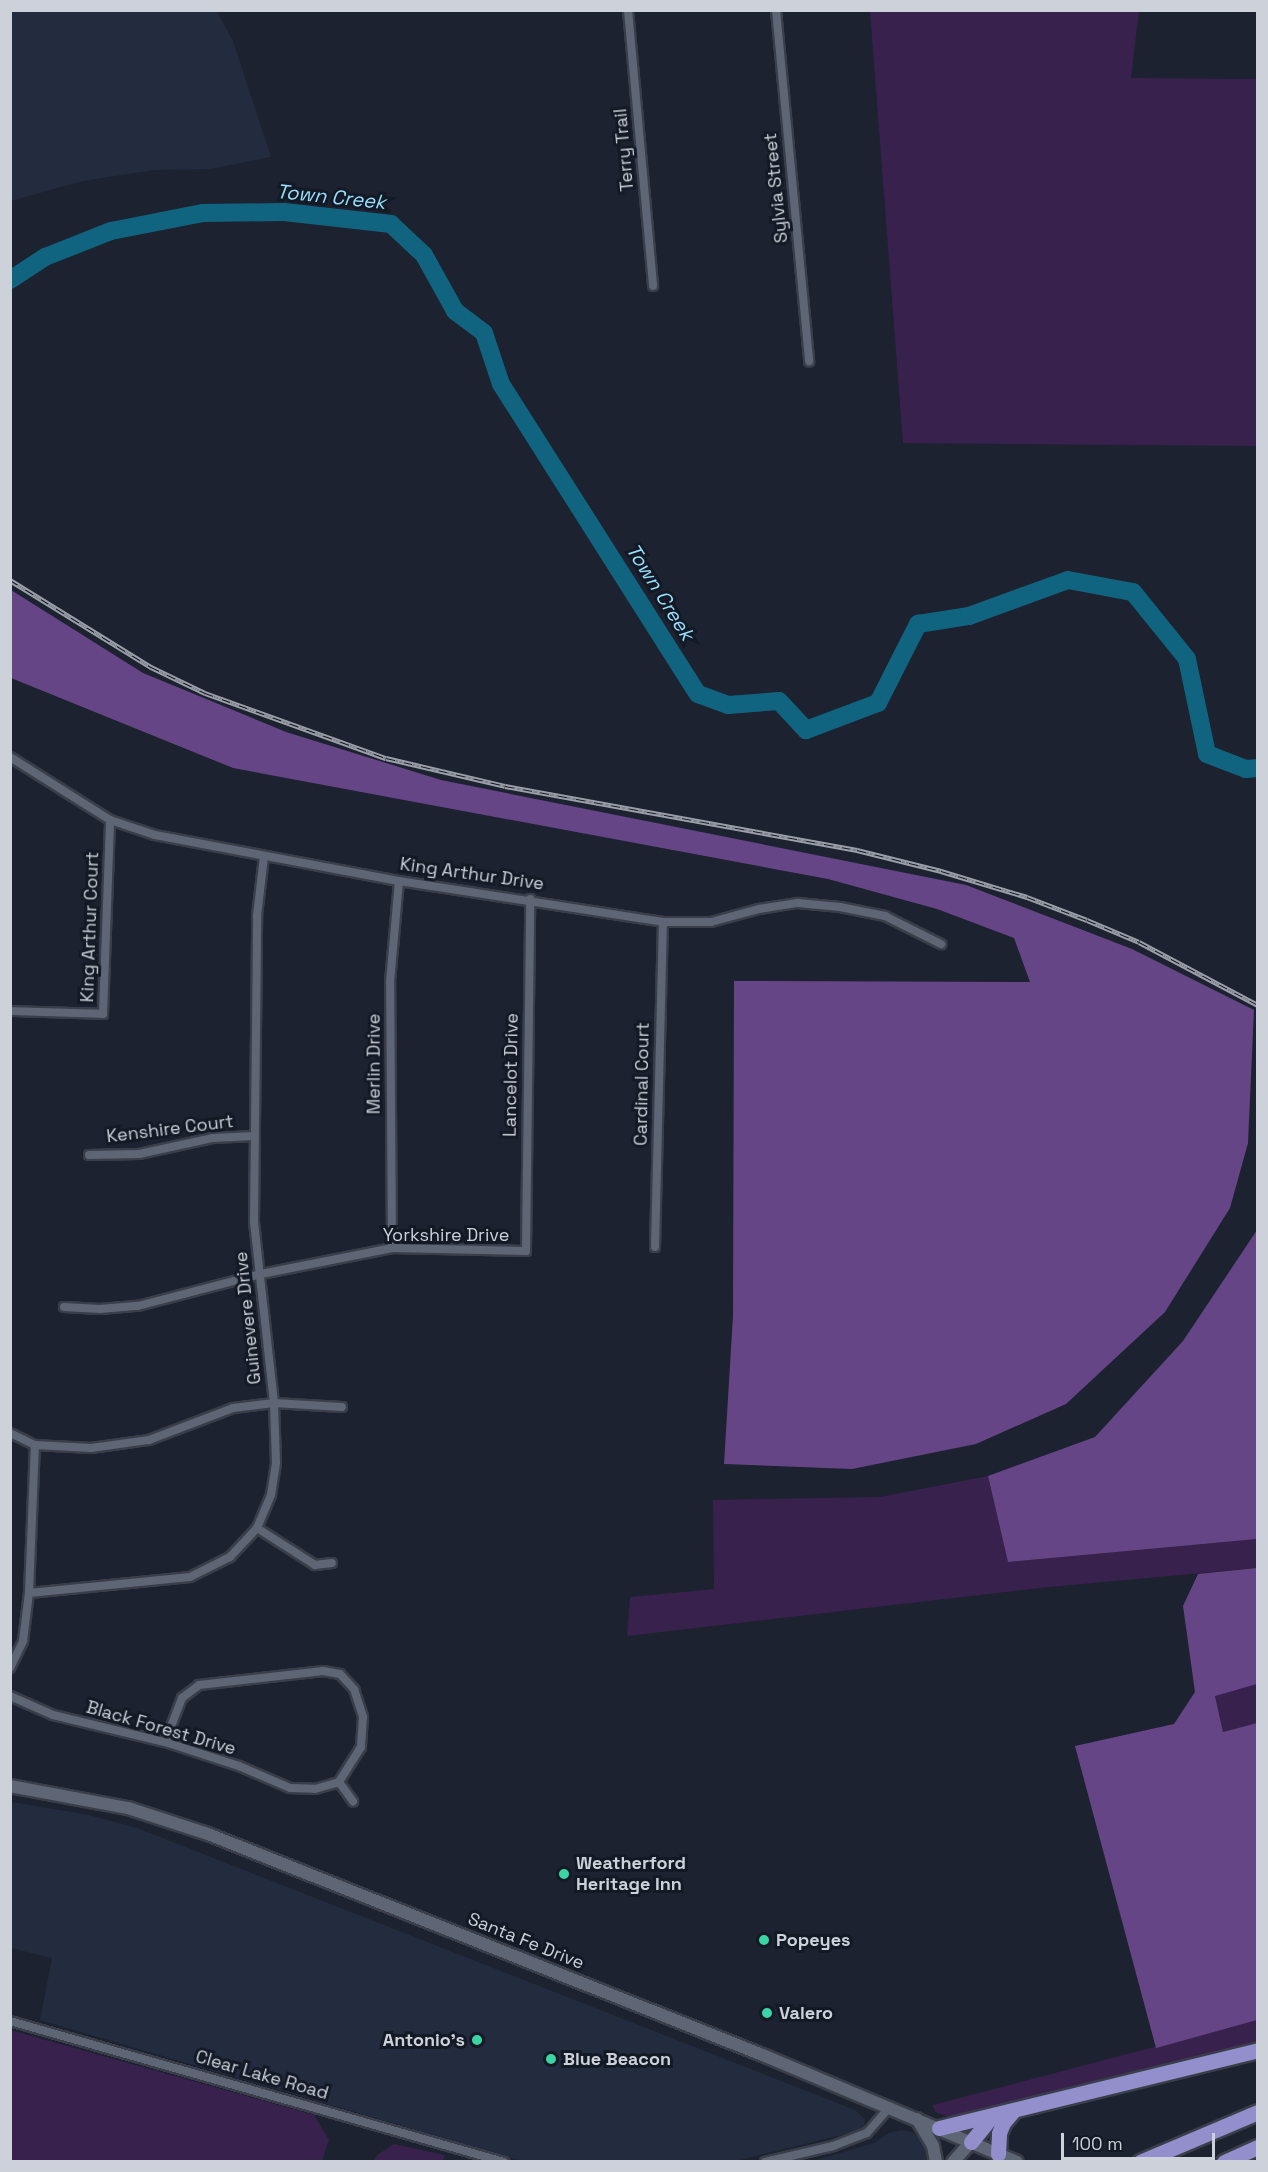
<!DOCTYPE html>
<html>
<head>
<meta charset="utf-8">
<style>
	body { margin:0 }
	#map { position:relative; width:1268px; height:2172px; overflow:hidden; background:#1c222f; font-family:"Space Grotesk",sans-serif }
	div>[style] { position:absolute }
	.built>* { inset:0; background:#232b3e }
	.green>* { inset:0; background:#39214e }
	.forest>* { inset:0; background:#664586 }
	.river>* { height:18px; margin:-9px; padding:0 9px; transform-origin:9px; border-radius:9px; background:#10647f }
	.roads { filter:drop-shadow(2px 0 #3a3e4a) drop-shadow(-2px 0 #3a3e4a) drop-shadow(0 2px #3a3e4a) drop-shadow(0 -2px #3a3e4a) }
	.minor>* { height:8px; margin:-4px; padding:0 4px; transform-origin:4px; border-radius:4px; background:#5e6575 }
	.secondary>* { height:12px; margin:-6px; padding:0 6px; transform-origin:6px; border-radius:6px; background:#5e6575 }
	.motorway>* { height:15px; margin:-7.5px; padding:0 7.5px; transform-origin:7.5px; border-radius:7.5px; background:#938fcd }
	.rail>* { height:5px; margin-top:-2.5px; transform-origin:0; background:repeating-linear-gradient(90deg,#131925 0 9px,#9b9fa9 0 18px); box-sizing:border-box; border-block:2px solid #9b9fa9 }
	.dots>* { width:16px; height:16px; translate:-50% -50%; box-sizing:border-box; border:3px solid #131925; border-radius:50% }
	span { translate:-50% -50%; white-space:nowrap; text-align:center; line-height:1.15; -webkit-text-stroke:6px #131925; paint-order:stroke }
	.street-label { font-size:18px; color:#cdd1da }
	.poi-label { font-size:18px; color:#cdd1da; font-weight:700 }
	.left { translate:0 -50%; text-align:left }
	.right { translate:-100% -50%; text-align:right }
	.water-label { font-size:20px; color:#98dffd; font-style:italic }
	.frame { position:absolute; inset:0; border:12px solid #cdd1da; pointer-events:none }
	.scale { position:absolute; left:1061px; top:2133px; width:154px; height:27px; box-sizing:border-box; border:3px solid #cdd1da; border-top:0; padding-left:8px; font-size:18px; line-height:21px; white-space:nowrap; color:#cdd1da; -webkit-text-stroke:4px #131925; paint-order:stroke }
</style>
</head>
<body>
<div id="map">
	<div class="built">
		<i style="clip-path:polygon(11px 10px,217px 11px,233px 41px,271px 157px,210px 169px,154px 170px,83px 181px,11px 201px)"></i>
		<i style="clip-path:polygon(11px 1802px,89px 1815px,137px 1828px,855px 2110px,865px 2119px,864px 2126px,858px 2131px,736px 2161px,522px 2161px,40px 2020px,52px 1958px,11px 1948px)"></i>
		<i style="clip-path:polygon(901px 2130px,912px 2132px,919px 2138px,925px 2146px,928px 2161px,813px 2161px,874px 2143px,889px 2133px)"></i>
	</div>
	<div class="green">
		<i style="clip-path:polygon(870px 11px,1139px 11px,1131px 78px,1257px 79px,1257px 446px,903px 443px)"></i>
		<i style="clip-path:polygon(988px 1476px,1008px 1562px,1257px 1539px,1257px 1568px,1049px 1587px,627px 1636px,630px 1597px,714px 1589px,713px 1500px,880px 1497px)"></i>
		<i style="clip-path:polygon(1257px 1684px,1257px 1723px,1223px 1732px,1215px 1695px)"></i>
		<i style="clip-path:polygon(1257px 2020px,1257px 2042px,967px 2115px,949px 2117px,935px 2112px,933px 2105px)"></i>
		<i style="clip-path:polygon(10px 2030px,314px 2115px,329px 2140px,322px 2161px,11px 2161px)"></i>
		<i style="clip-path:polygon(394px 2144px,444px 2155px,444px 2161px,374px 2161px,377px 2155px)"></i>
	</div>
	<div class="forest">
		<i style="clip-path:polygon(11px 590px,143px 673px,286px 732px,441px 780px,966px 885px,1132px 949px,1254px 1010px,1248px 1143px,1230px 1208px,1165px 1312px,1066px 1404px,976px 1444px,852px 1469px,724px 1464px,733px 1316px,734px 981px,1030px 982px,1014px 938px,937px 909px,828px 879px,233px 768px,11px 678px)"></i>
		<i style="clip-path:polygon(1257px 1230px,1257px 1539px,1008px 1562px,988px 1476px,1095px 1437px,1183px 1341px)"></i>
		<i style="clip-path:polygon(1257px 1568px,1257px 1684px,1215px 1696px,1223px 1732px,1257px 1723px,1257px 2020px,1156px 2048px,1075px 1746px,1174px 1724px,1195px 1692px,1183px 1606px,1198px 1574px)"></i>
	</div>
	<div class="river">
		<i style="left:10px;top:280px;width:42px;rotate:-33.3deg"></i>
		<i style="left:45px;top:257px;width:71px;rotate:-21.5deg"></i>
		<i style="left:111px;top:231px;width:94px;rotate:-11.1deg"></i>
		<i style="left:203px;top:213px;width:81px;rotate:-0.7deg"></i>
		<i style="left:284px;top:212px;width:108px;rotate:6.4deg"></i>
		<i style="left:391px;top:224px;width:45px;rotate:43.2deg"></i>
		<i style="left:424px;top:255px;width:64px;rotate:61deg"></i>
		<i style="left:455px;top:311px;width:36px;rotate:37deg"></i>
		<i style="left:484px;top:333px;width:54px;rotate:71.6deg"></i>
		<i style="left:501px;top:384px;width:367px;rotate:57.6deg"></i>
		<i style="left:698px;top:694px;width:32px;rotate:20deg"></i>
		<i style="left:728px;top:705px;width:51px;rotate:-4.5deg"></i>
		<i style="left:779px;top:701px;width:40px;rotate:47deg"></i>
		<i style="left:806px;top:730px;width:77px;rotate:-20.6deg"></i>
		<i style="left:878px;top:703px;width:89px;rotate:-63.1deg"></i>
		<i style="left:918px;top:624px;width:52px;rotate:-8.9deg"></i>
		<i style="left:969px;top:616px;width:105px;rotate:-20deg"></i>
		<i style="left:1068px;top:580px;width:66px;rotate:10.5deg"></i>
		<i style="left:1133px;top:592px;width:86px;rotate:51.1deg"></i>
		<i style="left:1187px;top:659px;width:97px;rotate:78.1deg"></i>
		<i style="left:1207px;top:754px;width:42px;rotate:21deg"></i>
		<i style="left:1246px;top:769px;width:12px;rotate:-5deg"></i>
	</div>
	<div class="roads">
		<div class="minor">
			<i style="left:628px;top:10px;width:277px;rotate:84.8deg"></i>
			<i style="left:776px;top:10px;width:353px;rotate:84.6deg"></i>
			<i style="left:10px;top:757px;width:118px;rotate:32.2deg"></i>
			<i style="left:110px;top:820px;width:47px;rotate:18.4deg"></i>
			<i style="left:155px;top:835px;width:248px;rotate:10.7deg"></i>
			<i style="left:399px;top:881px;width:267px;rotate:8.8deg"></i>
			<i style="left:663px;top:922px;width:48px"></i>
			<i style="left:711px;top:922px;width:50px;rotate:-15.2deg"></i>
			<i style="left:759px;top:909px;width:39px;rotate:-9deg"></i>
			<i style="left:798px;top:903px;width:42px;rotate:5.4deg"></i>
			<i style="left:840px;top:907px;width:46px;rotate:11.3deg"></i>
			<i style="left:885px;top:916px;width:63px;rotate:26.6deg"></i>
			<i style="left:10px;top:1011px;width:93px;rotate:1.8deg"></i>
			<i style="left:103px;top:1014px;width:194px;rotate:-87.9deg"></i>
			<i style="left:89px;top:1155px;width:50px;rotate:-1.1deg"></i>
			<i style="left:139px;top:1154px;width:76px;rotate:-12.2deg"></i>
			<i style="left:213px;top:1138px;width:41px;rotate:-2.8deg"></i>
			<i style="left:655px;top:1247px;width:325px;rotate:-88.6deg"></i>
			<i style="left:392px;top:1248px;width:266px;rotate:-90.4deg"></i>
			<i style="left:390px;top:982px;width:101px;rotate:-84.9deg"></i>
			<i style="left:64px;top:1307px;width:36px;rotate:3deg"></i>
			<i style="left:100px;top:1309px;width:38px;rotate:-5deg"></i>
			<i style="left:138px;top:1306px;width:127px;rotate:-14.6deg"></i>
			<i style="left:261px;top:1274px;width:134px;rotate:-11.2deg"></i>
			<i style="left:392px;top:1248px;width:134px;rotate:1.3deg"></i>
			<i style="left:526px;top:1251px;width:352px;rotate:-89.3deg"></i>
			<i style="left:10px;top:1433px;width:28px;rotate:26deg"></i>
			<i style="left:35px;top:1445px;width:56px;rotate:3.1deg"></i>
			<i style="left:91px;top:1448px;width:59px;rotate:-7.9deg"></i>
			<i style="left:149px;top:1440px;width:90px;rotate:-20.9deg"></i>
			<i style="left:233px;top:1408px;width:41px;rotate:-7deg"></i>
			<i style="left:274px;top:1403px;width:68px;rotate:3.4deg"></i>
			<i style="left:257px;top:1528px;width:69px;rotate:32.5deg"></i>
			<i style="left:315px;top:1565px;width:17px;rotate:-7deg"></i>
			<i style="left:29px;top:1593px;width:162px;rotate:-5.7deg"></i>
			<i style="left:190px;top:1577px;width:45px;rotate:-26.6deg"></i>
			<i style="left:230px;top:1557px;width:40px;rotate:-47deg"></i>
			<i style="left:257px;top:1528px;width:36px;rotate:-67deg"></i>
			<i style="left:271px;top:1495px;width:32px;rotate:-81deg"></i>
			<i style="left:276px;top:1463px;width:60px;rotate:-91.9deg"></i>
			<i style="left:274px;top:1403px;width:182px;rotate:-96.3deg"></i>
			<i style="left:254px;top:1222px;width:306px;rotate:-89.4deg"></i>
			<i style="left:257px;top:916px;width:60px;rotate:-83.3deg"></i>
			<i style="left:10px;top:1668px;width:30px;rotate:-64deg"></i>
			<i style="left:23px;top:1641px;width:48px;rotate:-82.9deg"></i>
			<i style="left:29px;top:1593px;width:148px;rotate:-87.7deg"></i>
			<i style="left:10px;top:1696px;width:47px;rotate:23.8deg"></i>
			<i style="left:53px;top:1715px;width:115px;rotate:13.6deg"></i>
			<i style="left:165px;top:1742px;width:78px;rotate:18deg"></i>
			<i style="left:239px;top:1766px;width:56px;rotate:23.3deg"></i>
			<i style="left:290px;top:1788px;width:25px;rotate:2deg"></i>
			<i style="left:315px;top:1789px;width:25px;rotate:-16deg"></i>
			<i style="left:165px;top:1742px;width:47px;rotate:-68.9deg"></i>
			<i style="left:182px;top:1698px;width:21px;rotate:-37deg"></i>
			<i style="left:199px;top:1685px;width:125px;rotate:-6.4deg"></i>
			<i style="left:323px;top:1671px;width:17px;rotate:10deg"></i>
			<i style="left:340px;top:1674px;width:21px;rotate:47deg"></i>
			<i style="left:354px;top:1689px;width:29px;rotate:72deg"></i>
			<i style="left:363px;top:1717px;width:30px;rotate:94deg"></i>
			<i style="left:361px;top:1747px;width:41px;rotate:122.2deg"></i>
			<i style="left:339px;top:1782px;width:24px;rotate:54deg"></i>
			<i style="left:10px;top:2021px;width:514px;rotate:15.93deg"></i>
			<i style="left:765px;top:2162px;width:70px;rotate:-13.2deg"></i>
			<i style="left:833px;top:2146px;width:36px;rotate:-21deg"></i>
			<i style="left:867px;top:2133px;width:35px;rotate:-49deg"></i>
		</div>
		<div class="secondary">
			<i style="left:10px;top:1786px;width:120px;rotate:10.6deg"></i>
			<i style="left:128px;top:1808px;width:84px;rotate:18deg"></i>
			<i style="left:208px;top:1834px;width:600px;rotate:21.73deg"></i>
			<i style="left:765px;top:2056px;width:273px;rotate:22.8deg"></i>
			<i style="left:917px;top:2119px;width:31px;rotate:59deg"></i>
			<i style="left:933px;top:2146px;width:16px;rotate:79deg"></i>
			<i style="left:953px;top:2162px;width:27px;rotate:-48deg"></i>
		</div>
		<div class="motorway">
			<i style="left:939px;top:2128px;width:328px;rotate:-13.7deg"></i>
			<i style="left:971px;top:2142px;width:32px;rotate:-51deg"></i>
			<i style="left:998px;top:2154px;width:21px;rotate:-87deg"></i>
			<i style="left:999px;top:2133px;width:11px;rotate:-68deg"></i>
			<i style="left:1003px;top:2123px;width:16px;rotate:-50deg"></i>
			<i style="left:1140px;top:2162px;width:128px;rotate:-23deg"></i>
			<i style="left:1224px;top:2162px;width:37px;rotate:-24deg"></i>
		</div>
	</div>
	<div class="rail">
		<i style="left:10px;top:580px;width:166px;rotate:31.7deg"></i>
		<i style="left:151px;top:667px;width:60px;rotate:25.7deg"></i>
		<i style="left:205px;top:693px;width:192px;rotate:19.8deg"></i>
		<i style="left:386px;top:758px;width:122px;rotate:13.2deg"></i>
		<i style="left:505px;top:786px;width:358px;rotate:10.3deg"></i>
		<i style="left:857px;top:850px;width:87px;rotate:14deg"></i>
		<i style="left:941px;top:871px;width:90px;rotate:16.8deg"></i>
		<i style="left:1027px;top:897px;width:64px;rotate:21deg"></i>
		<i style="left:1087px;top:920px;width:56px;rotate:22.9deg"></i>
		<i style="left:1139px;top:942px;width:135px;rotate:27.9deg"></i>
	</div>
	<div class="dots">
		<i style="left:564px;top:1874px;background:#3cd4a4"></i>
		<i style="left:764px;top:1940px;background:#3cd4a4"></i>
		<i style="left:767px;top:2013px;background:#3cd4a4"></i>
		<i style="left:477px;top:2040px;background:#3cd4a4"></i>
		<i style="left:551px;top:2059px;background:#3cd4a4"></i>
	</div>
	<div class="street-label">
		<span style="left:624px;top:150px;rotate:-95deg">Terry Trail</span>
		<span style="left:776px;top:188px;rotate:-96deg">Sylvia Street</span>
		<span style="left:472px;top:874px;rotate:8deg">King Arthur Drive</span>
		<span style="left:90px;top:927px;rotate:-88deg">King Arthur Court</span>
		<span style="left:374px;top:1064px;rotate:-90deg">Merlin Drive</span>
		<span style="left:511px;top:1075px;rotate:-89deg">Lancelot Drive</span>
		<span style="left:642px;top:1084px;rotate:-89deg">Cardinal Court</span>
		<span style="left:170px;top:1129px;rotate:-7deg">Kenshire Court</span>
		<span style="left:446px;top:1235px">Yorkshire Drive</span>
		<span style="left:248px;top:1318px;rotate:-96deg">Guinevere Drive</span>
		<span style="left:161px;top:1728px;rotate:16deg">Black Forest Drive</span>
		<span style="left:526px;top:1941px;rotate:22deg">Santa Fe Drive</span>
		<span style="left:262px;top:2075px;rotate:16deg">Clear Lake Road</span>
	</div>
	<div class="poi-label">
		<span class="left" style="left:576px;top:1874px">Weatherford<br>Heritage Inn</span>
		<span class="left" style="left:776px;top:1940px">Popeyes</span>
		<span class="left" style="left:779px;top:2013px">Valero</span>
		<span class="right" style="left:465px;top:2040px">Antonio's</span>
		<span class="left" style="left:563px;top:2059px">Blue Beacon</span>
	</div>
	<div class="water-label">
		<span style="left:331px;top:197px;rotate:6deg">Town Creek</span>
		<span style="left:660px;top:592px;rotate:58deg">Town Creek</span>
	</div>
	<div class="frame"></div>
	<div class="scale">100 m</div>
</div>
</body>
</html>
